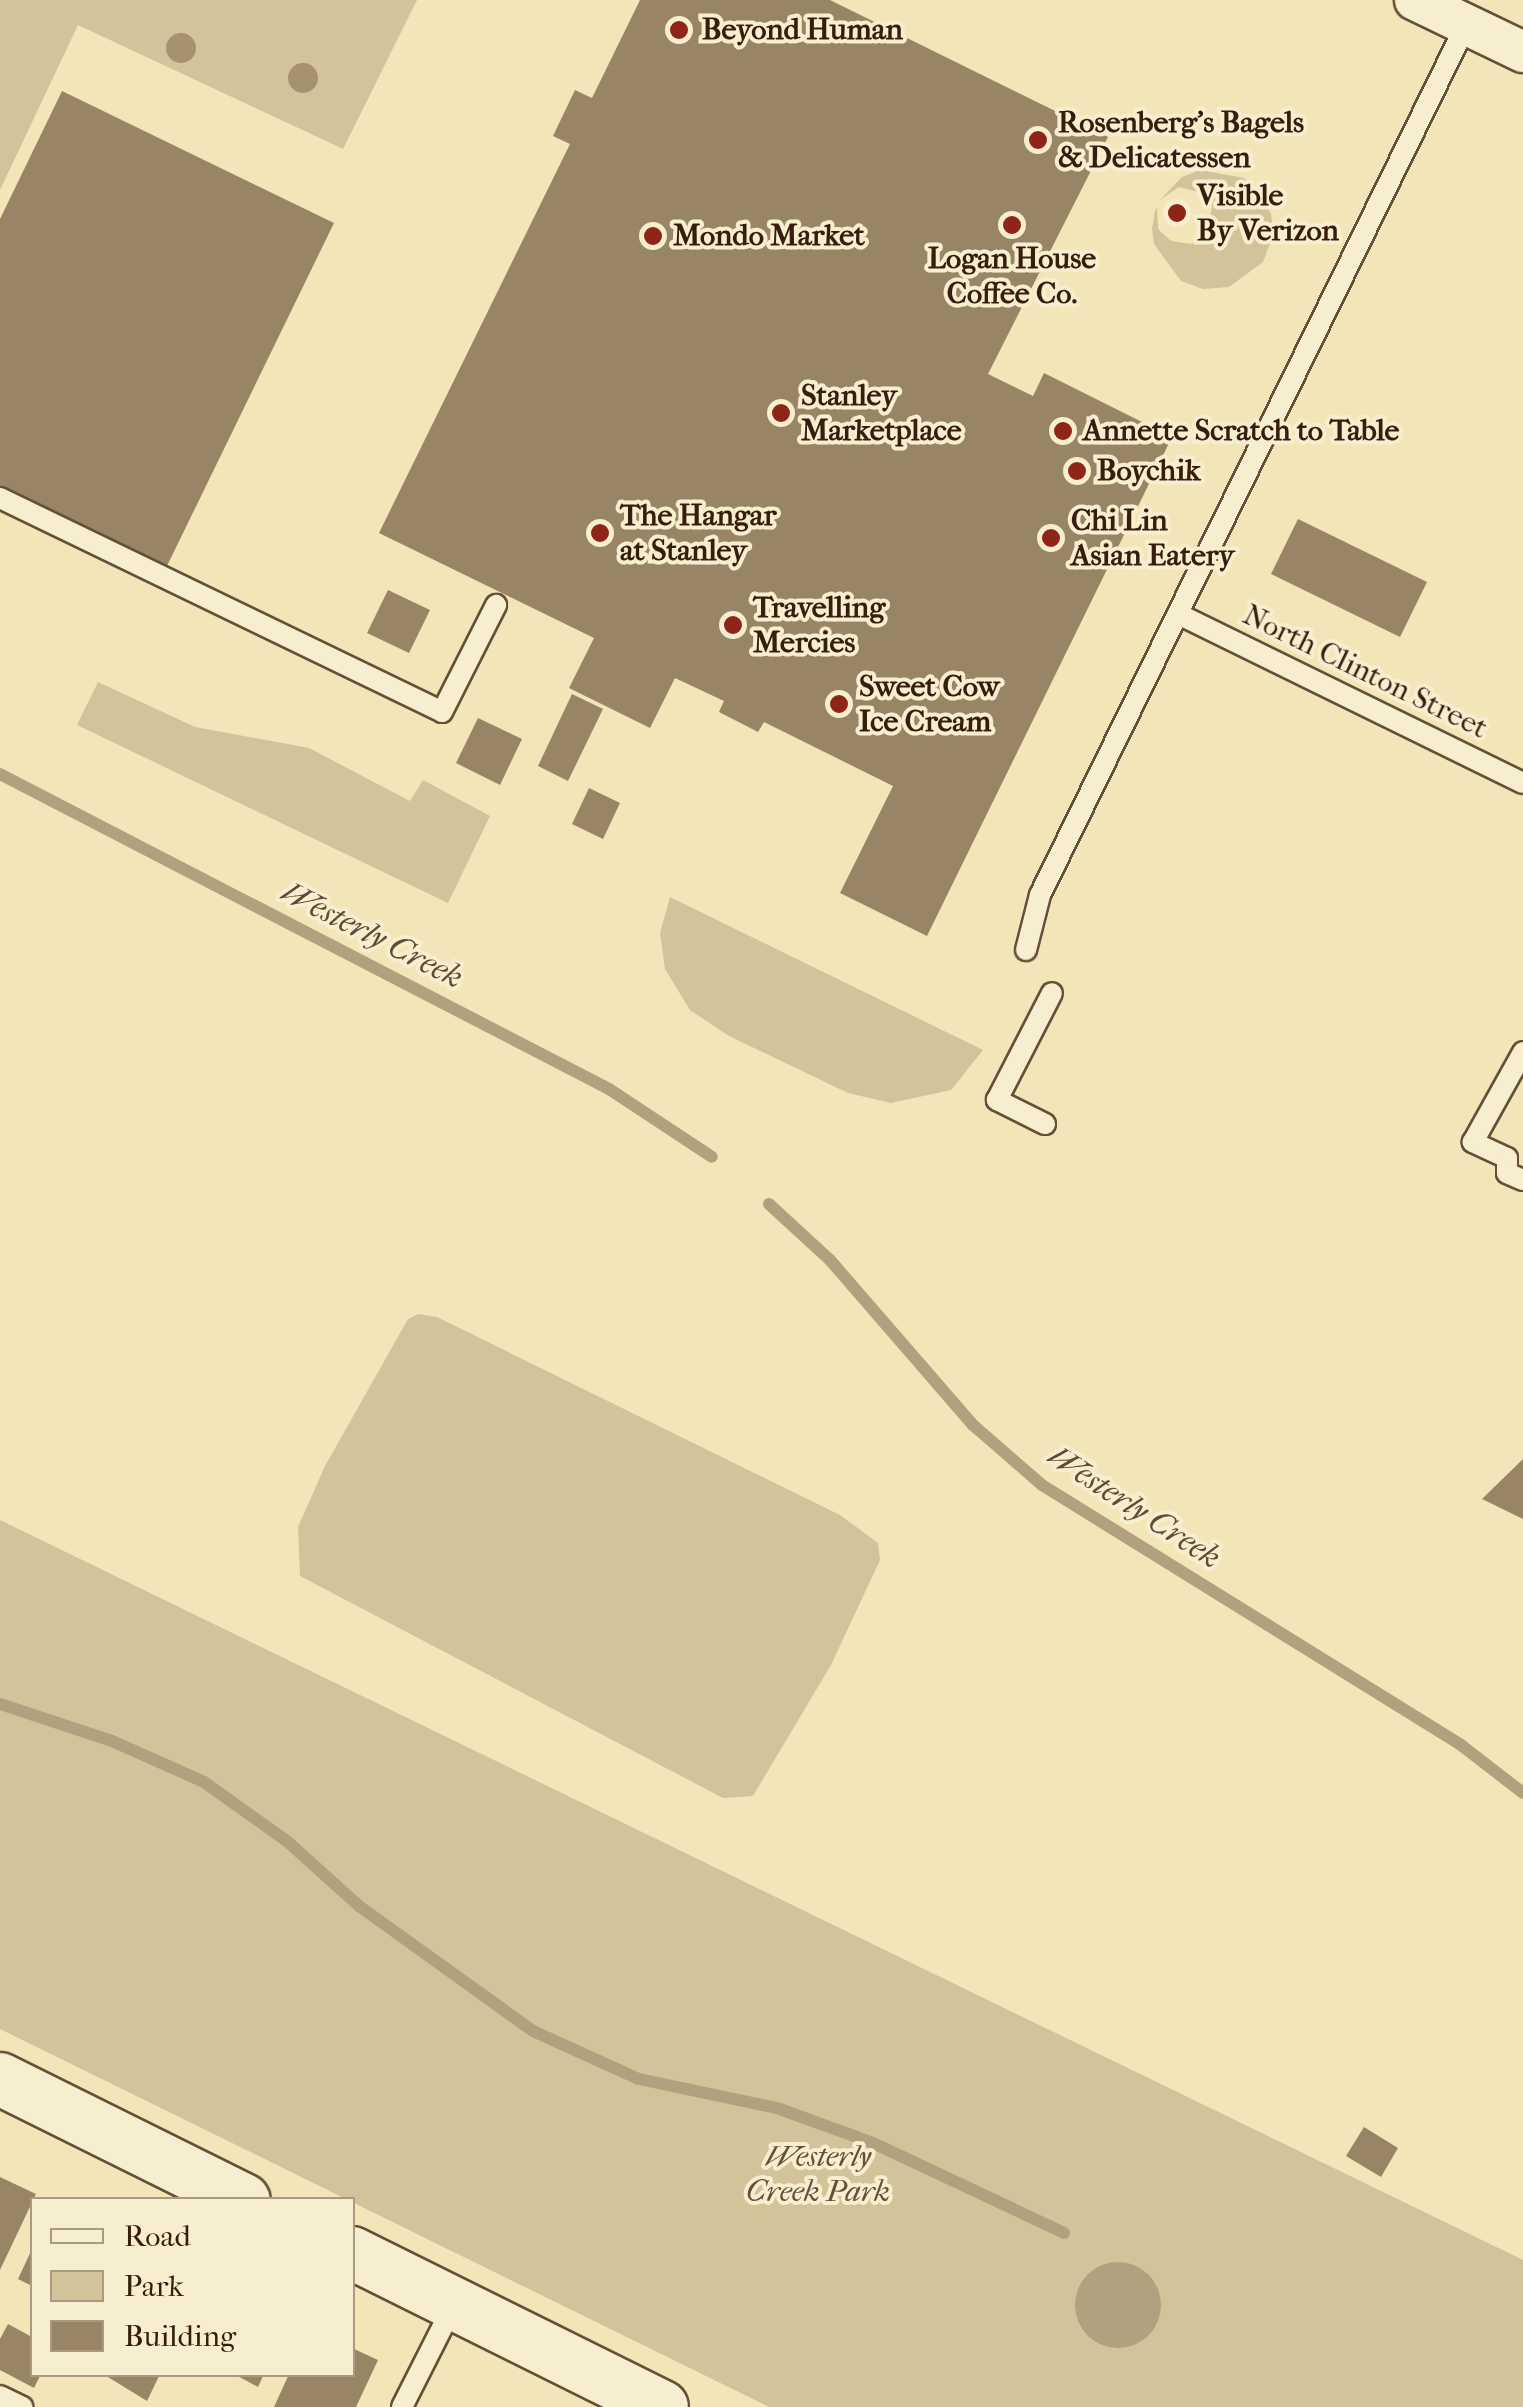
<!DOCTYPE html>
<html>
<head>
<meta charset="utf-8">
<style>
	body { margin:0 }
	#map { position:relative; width:1523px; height:2407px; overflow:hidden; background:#f2e5b7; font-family:"IM FELL French Canon",serif }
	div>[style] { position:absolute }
	.green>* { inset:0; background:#d2c39a }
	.water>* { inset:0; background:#b2a17e }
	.round { border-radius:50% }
	.stream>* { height:12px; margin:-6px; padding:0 6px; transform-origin:6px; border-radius:6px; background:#b2a17e }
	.building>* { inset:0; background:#988566 }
	.roads { filter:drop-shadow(2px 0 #654f38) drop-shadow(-2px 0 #654f38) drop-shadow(0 2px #654f38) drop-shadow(0 -2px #654f38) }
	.service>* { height:20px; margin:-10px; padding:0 10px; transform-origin:10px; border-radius:10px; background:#f7eed0 }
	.minor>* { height:40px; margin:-20px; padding:0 20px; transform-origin:20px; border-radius:20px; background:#f7eed0 }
	.tertiary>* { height:52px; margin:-26px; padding:0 26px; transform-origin:26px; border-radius:26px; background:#f7eed0 }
	.trees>* { width:30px; height:30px; margin:-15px; border-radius:50%; background:#a49271 }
	.dots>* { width:28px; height:28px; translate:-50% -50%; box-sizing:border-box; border:5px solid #f7eed0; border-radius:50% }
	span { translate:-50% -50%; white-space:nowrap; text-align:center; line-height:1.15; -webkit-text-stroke:8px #f7eed0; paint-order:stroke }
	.poi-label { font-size:30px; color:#361d0e; font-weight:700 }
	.left { translate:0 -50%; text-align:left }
	.street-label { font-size:30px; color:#361d0e }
	.park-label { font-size:30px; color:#654f38; font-style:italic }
	.water-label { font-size:32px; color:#614b35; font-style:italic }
	.legend { position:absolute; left:30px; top:2197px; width:325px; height:180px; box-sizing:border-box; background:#f7eed0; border:2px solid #aa9a82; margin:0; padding:12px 18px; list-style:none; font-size:30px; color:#361d0e }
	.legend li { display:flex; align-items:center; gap:20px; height:50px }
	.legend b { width:50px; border:2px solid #aa9a82 }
</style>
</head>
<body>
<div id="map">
	<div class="green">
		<i style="clip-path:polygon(0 0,417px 0,343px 149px,78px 25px,0 190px)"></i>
		<i style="clip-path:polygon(1200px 170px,1244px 178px,1271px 213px,1273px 236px,1263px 262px,1229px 287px,1203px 289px,1181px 281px,1154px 244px,1152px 229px,1155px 211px,1157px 207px,1158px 229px,1171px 241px,1191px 244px,1207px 234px,1212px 207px,1202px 193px,1179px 187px,1160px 200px,1182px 177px)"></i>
		<i style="clip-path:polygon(98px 682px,195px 727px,309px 748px,410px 801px,423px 780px,490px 816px,448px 903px,77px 725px)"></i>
		<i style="clip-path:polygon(670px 897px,983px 1050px,951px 1090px,891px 1103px,848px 1093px,729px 1036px,690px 1010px,665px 969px,660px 933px)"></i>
		<i style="clip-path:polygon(418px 1314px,437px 1317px,840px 1515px,878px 1543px,880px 1560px,831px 1665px,753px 1796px,723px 1798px,300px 1576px,298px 1527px,325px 1466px,408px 1319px)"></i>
		<i style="clip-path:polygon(0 1520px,1523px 2260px,1523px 2407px,769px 2407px,0 2029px)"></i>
	</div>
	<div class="water">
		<i class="round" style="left:1075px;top:2262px;width:86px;height:86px"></i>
	</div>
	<div class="stream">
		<i style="left:0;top:774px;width:686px;rotate:27.35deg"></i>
		<i style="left:609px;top:1089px;width:123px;rotate:33.4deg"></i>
		<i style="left:769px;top:1204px;width:83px;rotate:42.6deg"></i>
		<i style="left:830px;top:1260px;width:218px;rotate:49.1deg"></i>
		<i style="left:973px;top:1425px;width:91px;rotate:41deg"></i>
		<i style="left:1042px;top:1485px;width:493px;rotate:31.8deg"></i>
		<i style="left:1461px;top:1745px;width:78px;rotate:37.7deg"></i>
		<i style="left:0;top:1704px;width:118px;rotate:18.3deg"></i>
		<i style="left:112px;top:1741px;width:101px;rotate:24deg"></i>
		<i style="left:204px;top:1782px;width:103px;rotate:35.5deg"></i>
		<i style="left:288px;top:1842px;width:96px;rotate:42deg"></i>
		<i style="left:359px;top:1906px;width:214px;rotate:35.7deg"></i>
		<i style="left:533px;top:2031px;width:116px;rotate:24.4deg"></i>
		<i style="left:639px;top:2079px;width:141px;rotate:11.9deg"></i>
		<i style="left:777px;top:2108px;width:102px;rotate:20deg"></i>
		<i style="left:873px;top:2143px;width:211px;rotate:25.2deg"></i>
	</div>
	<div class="building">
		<i style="clip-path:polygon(640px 0,830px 0,1108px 137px,988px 374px,1033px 396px,1044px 373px,1172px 437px,927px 936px,840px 893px,893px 786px,764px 722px,758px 732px,719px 712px,724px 701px,675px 678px,650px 728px,569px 688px,594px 638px,379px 533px,570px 144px,553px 136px,575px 90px,592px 98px)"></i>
		<i style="clip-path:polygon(62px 91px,334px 223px,166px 568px,0 487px,0 219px)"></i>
		<i style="clip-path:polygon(1298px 519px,1427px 582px,1400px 637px,1271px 574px)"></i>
		<i style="clip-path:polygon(388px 590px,430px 610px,409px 653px,367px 633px)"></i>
		<i style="clip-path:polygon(572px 694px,603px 709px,568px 781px,538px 766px)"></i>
		<i style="clip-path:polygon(478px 718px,522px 739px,500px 785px,456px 763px)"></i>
		<i style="clip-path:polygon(589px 788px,620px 803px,603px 839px,572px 824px)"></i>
		<i style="clip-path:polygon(1523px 1459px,1523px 1519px,1482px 1499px)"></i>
		<i style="clip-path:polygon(1364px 2127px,1398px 2148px,1381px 2177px,1346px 2156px)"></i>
		<i style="clip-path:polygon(0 2177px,36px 2194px,0 2270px)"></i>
		<i style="clip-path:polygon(32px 2249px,32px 2286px,18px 2279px)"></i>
		<i style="clip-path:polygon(8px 2324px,32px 2337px,32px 2374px,41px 2374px,34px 2388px,0 2370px,0 2339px)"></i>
		<i style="clip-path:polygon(352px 2348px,378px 2360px,356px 2407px,274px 2407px,289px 2374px,352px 2374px)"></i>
		<i style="clip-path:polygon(103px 2374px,160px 2374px,147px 2401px)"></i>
		<i style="clip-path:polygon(234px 2374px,264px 2374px,258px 2387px)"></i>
	</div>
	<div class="roads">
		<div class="service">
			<i style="left:0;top:498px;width:491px;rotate:25.8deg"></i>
			<i style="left:442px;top:712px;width:120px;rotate:-63.2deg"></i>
			<i style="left:1180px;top:615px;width:382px;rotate:26.1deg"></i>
			<i style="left:1026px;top:950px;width:57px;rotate:-75.7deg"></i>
			<i style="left:1040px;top:895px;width:969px;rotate:-63.91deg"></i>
			<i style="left:1045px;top:1124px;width:54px;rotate:-153.4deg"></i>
			<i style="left:997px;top:1100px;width:120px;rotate:-62.8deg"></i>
			<i style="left:1507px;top:1158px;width:38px;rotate:-155deg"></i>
			<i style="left:1473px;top:1142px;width:103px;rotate:-60.9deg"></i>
			<i style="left:1507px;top:1158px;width:15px;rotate:90deg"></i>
			<i style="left:1507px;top:1173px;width:17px;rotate:24deg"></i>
			<i style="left:0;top:2396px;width:25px;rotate:26deg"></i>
			<i style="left:402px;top:2407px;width:113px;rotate:-63.2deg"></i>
		</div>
		<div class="minor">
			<i style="left:1415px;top:0;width:120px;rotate:25.7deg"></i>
		</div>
		<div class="tertiary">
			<i style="left:0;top:2079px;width:272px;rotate:26.4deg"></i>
			<i style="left:352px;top:2253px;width:346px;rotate:26.4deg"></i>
		</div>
	</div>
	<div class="trees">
		<i style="left:181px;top:48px"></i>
		<i style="left:303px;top:78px"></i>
	</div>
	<div class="dots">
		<i style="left:679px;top:30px;background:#8f2418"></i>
		<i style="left:1038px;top:140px;background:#8f2418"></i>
		<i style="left:1177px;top:213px;background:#8f2418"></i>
		<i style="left:1012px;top:225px;background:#8f2418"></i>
		<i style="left:653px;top:236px;background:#8f2418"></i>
		<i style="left:781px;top:413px;background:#8f2418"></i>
		<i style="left:1063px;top:431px;background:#8f2418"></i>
		<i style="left:1077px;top:471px;background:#8f2418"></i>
		<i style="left:600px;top:533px;background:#8f2418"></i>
		<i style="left:1051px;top:538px;background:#8f2418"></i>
		<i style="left:733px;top:625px;background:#8f2418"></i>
		<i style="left:839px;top:704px;background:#8f2418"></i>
	</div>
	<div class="poi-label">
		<span class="left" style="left:702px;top:30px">Beyond Human</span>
		<span class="left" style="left:1058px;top:140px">Rosenberg's Bagels<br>&amp; Delicatessen</span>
		<span class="left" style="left:1197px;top:213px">Visible<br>By Verizon</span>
		<span class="left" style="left:673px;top:236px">Mondo Market</span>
		<span style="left:1012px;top:276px">Logan House<br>Coffee Co.</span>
		<span class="left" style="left:801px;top:413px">Stanley<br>Marketplace</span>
		<span class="left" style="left:1083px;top:431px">Annette Scratch to Table</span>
		<span class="left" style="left:1097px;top:471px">Boychik</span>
		<span class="left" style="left:620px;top:533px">The Hangar<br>at Stanley</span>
		<span class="left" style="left:1071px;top:538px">Chi Lin<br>Asian Eatery</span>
		<span class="left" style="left:753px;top:625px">Travelling<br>Mercies</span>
		<span class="left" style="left:859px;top:704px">Sweet Cow<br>Ice Cream</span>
	</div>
	<div class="street-label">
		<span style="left:1365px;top:672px;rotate:26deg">North Clinton Street</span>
	</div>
	<div class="park-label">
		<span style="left:818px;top:2174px">Westerly<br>Creek Park</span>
	</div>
	<div class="water-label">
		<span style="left:372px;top:935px;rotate:27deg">Westerly Creek</span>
		<span style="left:1134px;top:1507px;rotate:33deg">Westerly Creek</span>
	</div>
	<ul class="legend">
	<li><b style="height:12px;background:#f7eed0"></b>Road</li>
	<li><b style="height:28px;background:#d2c39a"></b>Park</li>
	<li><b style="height:28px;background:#988566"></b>Building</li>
	</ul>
</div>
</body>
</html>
